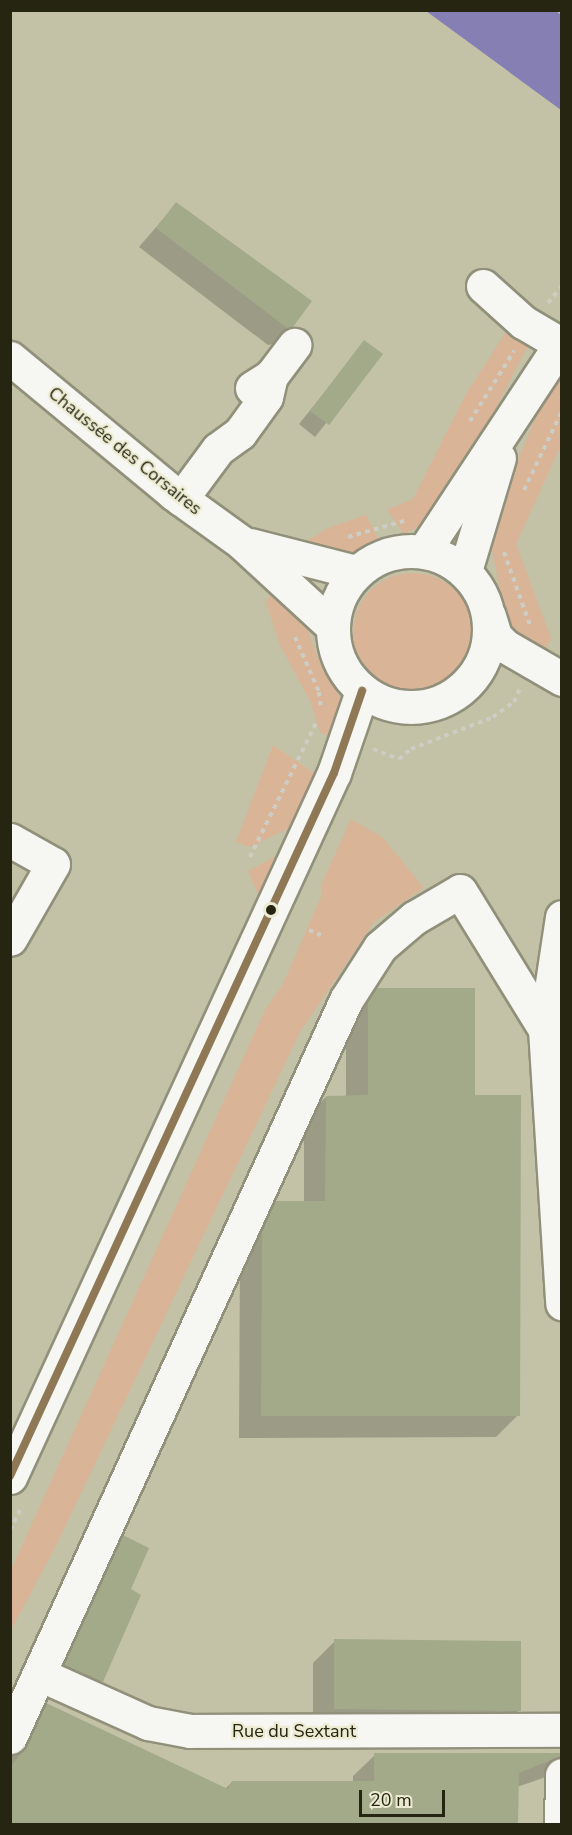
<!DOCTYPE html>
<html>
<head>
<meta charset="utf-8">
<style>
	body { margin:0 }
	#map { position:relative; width:572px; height:1835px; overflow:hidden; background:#c3c2a7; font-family:"Nunito Sans",sans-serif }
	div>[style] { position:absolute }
	.green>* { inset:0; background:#dab497 }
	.round { border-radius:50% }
	.water>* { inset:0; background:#857fb4 }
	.shadow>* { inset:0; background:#0003 }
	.building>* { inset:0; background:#a3aa8a }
	.path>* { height:4px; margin-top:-2px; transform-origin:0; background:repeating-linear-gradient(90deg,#cdcdc5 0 4.5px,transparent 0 9px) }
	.roads { filter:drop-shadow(2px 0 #91907b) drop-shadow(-2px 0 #91907b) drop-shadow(0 2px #91907b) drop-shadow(0 -2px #91907b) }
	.minor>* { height:33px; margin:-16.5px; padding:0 16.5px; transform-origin:16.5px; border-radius:16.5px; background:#f6f6f2 }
	.minor>.ring { margin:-16.5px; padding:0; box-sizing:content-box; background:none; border:33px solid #f6f6f2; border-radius:50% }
	.bus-1>* { height:8px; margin:-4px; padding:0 4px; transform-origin:4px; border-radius:4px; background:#8f7855 }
	.dots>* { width:16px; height:16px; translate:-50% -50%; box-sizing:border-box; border:3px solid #edecd3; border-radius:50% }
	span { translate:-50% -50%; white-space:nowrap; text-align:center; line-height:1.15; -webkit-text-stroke:4.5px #edecd3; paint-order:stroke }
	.street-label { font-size:18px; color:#262512 }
	.frame { position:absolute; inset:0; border:12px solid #262512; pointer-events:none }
	.scale { position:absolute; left:359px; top:1790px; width:86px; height:27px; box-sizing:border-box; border:3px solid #262512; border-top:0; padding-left:8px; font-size:18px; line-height:21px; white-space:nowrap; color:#262512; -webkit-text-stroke:4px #edecd3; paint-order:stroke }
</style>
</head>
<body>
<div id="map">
	<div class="green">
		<i style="clip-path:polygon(508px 329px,528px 340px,528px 346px,439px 517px,404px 534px,387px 510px,413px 499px,466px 394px)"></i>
		<i style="clip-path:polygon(554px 374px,561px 374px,561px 445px,516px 544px,551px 638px,541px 660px,515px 638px,506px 620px,490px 540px,512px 474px)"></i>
		<i style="clip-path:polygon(366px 515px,380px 542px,359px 555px,332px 560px,302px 544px,328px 528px)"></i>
		<i class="round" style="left:353px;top:573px;width:120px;height:120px"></i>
		<i style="clip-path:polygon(275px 588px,299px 608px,322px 668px,339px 696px,342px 721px,337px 741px,320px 732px,311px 703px,279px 643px,266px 602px)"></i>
		<i style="clip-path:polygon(273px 745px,317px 775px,295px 825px,250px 847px,236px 842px)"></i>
		<i style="clip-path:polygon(351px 819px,383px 838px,424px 888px,374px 922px,300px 1032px,56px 1546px,11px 1630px,11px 1570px,265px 1010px,283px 984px,321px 897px,322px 883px)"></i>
		<i style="clip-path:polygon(278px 855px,260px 899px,248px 871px)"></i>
	</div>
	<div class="water">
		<i style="clip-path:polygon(556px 11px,561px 15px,561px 110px,426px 11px)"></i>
	</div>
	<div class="shadow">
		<i style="clip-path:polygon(176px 204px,292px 326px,273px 344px,268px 345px,139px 247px)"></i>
		<i style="clip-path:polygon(365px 342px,381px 354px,315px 437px,299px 424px)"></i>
		<i style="clip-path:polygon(377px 989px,474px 1096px,518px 1415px,496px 1437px,239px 1438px,240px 1253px,253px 1225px,276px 1202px,304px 1202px,304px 1119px,326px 1097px,346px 1097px,346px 1024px)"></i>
		<i style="clip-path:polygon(123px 1537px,129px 1590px,101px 1681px,84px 1698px,48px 1682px,106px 1554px)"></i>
		<i style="clip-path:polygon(335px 1641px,519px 1710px,497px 1733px,313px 1731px,313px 1663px)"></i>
		<i style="clip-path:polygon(47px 1704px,225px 1789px,232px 1782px,353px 1782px,353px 1776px,375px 1755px,562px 1754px,562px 1759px,543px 1778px,517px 1787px,517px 1824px,10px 1824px,10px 1758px,25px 1726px)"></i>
	</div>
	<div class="building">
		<i style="clip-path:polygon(176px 202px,312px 301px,293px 327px,287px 328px,156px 228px)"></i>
		<i style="clip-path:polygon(364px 340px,383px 354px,329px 425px,310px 411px)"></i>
		<i style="clip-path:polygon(376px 988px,475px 988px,475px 1095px,521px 1095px,520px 1416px,261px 1416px,262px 1230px,275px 1201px,325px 1201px,326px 1096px,368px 1095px,368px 1000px)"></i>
		<i style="clip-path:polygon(123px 1535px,149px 1548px,131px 1589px,141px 1595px,103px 1682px,64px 1665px)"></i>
		<i style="clip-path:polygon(334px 1639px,521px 1641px,521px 1711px,334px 1709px)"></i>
		<i style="clip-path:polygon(46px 1703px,228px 1789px,232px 1781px,374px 1781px,374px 1753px,561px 1753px,561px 1756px,519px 1773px,518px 1824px,10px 1824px,10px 1768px,27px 1745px)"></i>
	</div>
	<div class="path">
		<i style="left:548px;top:303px;width:22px;rotate:-51deg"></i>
		<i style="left:470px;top:421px;width:83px;rotate:-57.8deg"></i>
		<i style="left:524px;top:490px;width:88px;rotate:-64.3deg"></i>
		<i style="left:348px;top:537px;width:61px;rotate:-16.1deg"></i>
		<i style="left:504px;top:552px;width:77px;rotate:70.4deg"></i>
		<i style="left:295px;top:637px;width:60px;rotate:66.4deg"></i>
		<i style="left:319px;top:692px;width:16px;rotate:83deg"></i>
		<i style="left:389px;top:714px;width:10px;rotate:-61deg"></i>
		<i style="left:373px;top:749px;width:28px;rotate:21deg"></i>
		<i style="left:399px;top:759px;width:16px;rotate:-40deg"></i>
		<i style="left:411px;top:749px;width:88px;rotate:-21.3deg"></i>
		<i style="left:493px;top:717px;width:26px;rotate:-36deg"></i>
		<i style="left:514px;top:702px;width:15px;rotate:-67deg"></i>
		<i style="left:250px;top:857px;width:152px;rotate:-63.8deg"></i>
		<i style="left:309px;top:930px;width:13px;rotate:23deg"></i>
		<i style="left:10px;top:1530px;width:27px;rotate:-63deg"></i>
	</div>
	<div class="roads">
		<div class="minor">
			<i style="left:483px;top:286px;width:54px;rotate:42deg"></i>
			<i style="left:523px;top:322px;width:45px;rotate:30.5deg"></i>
			<i style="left:10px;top:358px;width:212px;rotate:39.6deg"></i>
			<i style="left:173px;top:493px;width:84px;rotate:35.8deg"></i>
			<i style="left:241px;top:542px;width:124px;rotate:42.7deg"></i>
			<i style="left:252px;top:388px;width:22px;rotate:-32deg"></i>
			<i style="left:271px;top:376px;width:39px;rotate:-53deg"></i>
			<i style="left:181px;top:499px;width:62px;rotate:-53.5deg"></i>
			<i style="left:218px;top:449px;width:27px;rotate:-36deg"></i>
			<i style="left:240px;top:433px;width:44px;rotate:-54.2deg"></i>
			<i style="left:266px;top:397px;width:22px;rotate:-77deg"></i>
			<i style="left:250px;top:545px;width:109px;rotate:14.3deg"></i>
			<i class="ring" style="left:333px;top:551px;width:123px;height:123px"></i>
			<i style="left:424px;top:551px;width:250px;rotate:-56.6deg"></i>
			<i style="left:465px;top:571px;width:118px;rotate:-73.3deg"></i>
			<i style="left:489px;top:616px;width:21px;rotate:73deg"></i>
			<i style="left:495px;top:636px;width:14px;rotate:45deg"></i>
			<i style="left:505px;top:646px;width:66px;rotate:30.1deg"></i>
			<i style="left:10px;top:840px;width:49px;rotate:29.2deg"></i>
			<i style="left:53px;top:864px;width:86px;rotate:119.8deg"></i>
			<i style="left:562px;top:917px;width:113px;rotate:98.6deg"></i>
			<i style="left:545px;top:1029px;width:275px;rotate:86.4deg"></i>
			<i style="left:10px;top:1477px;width:775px;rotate:-65.29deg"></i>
			<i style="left:334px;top:773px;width:87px;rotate:-71.1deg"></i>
			<i style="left:39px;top:1674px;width:120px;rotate:24.2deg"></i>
			<i style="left:148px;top:1723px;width:43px;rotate:10.8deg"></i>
			<i style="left:190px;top:1731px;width:372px;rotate:-0.2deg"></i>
			<i style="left:10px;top:1737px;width:810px;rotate:-65.49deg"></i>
			<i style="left:346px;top:1000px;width:63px;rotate:-57.3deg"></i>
			<i style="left:380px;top:947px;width:45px;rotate:-40.5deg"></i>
			<i style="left:414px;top:918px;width:53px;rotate:-30.4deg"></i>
			<i style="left:460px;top:891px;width:162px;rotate:58.4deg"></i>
			<i style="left:561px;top:1824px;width:49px;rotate:-88.8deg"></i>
		</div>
	</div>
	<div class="bus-1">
		<i style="left:10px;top:1476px;width:774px;rotate:-65.26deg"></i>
		<i style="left:334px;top:773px;width:87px;rotate:-71.1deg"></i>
	</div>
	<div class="dots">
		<i style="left:271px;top:910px;background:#262512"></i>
	</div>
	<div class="street-label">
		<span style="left:125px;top:451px;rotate:39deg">Chaussée des Corsaires</span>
		<span style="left:294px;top:1731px">Rue du Sextant</span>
	</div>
	<div class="frame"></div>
	<div class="scale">20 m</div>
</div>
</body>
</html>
